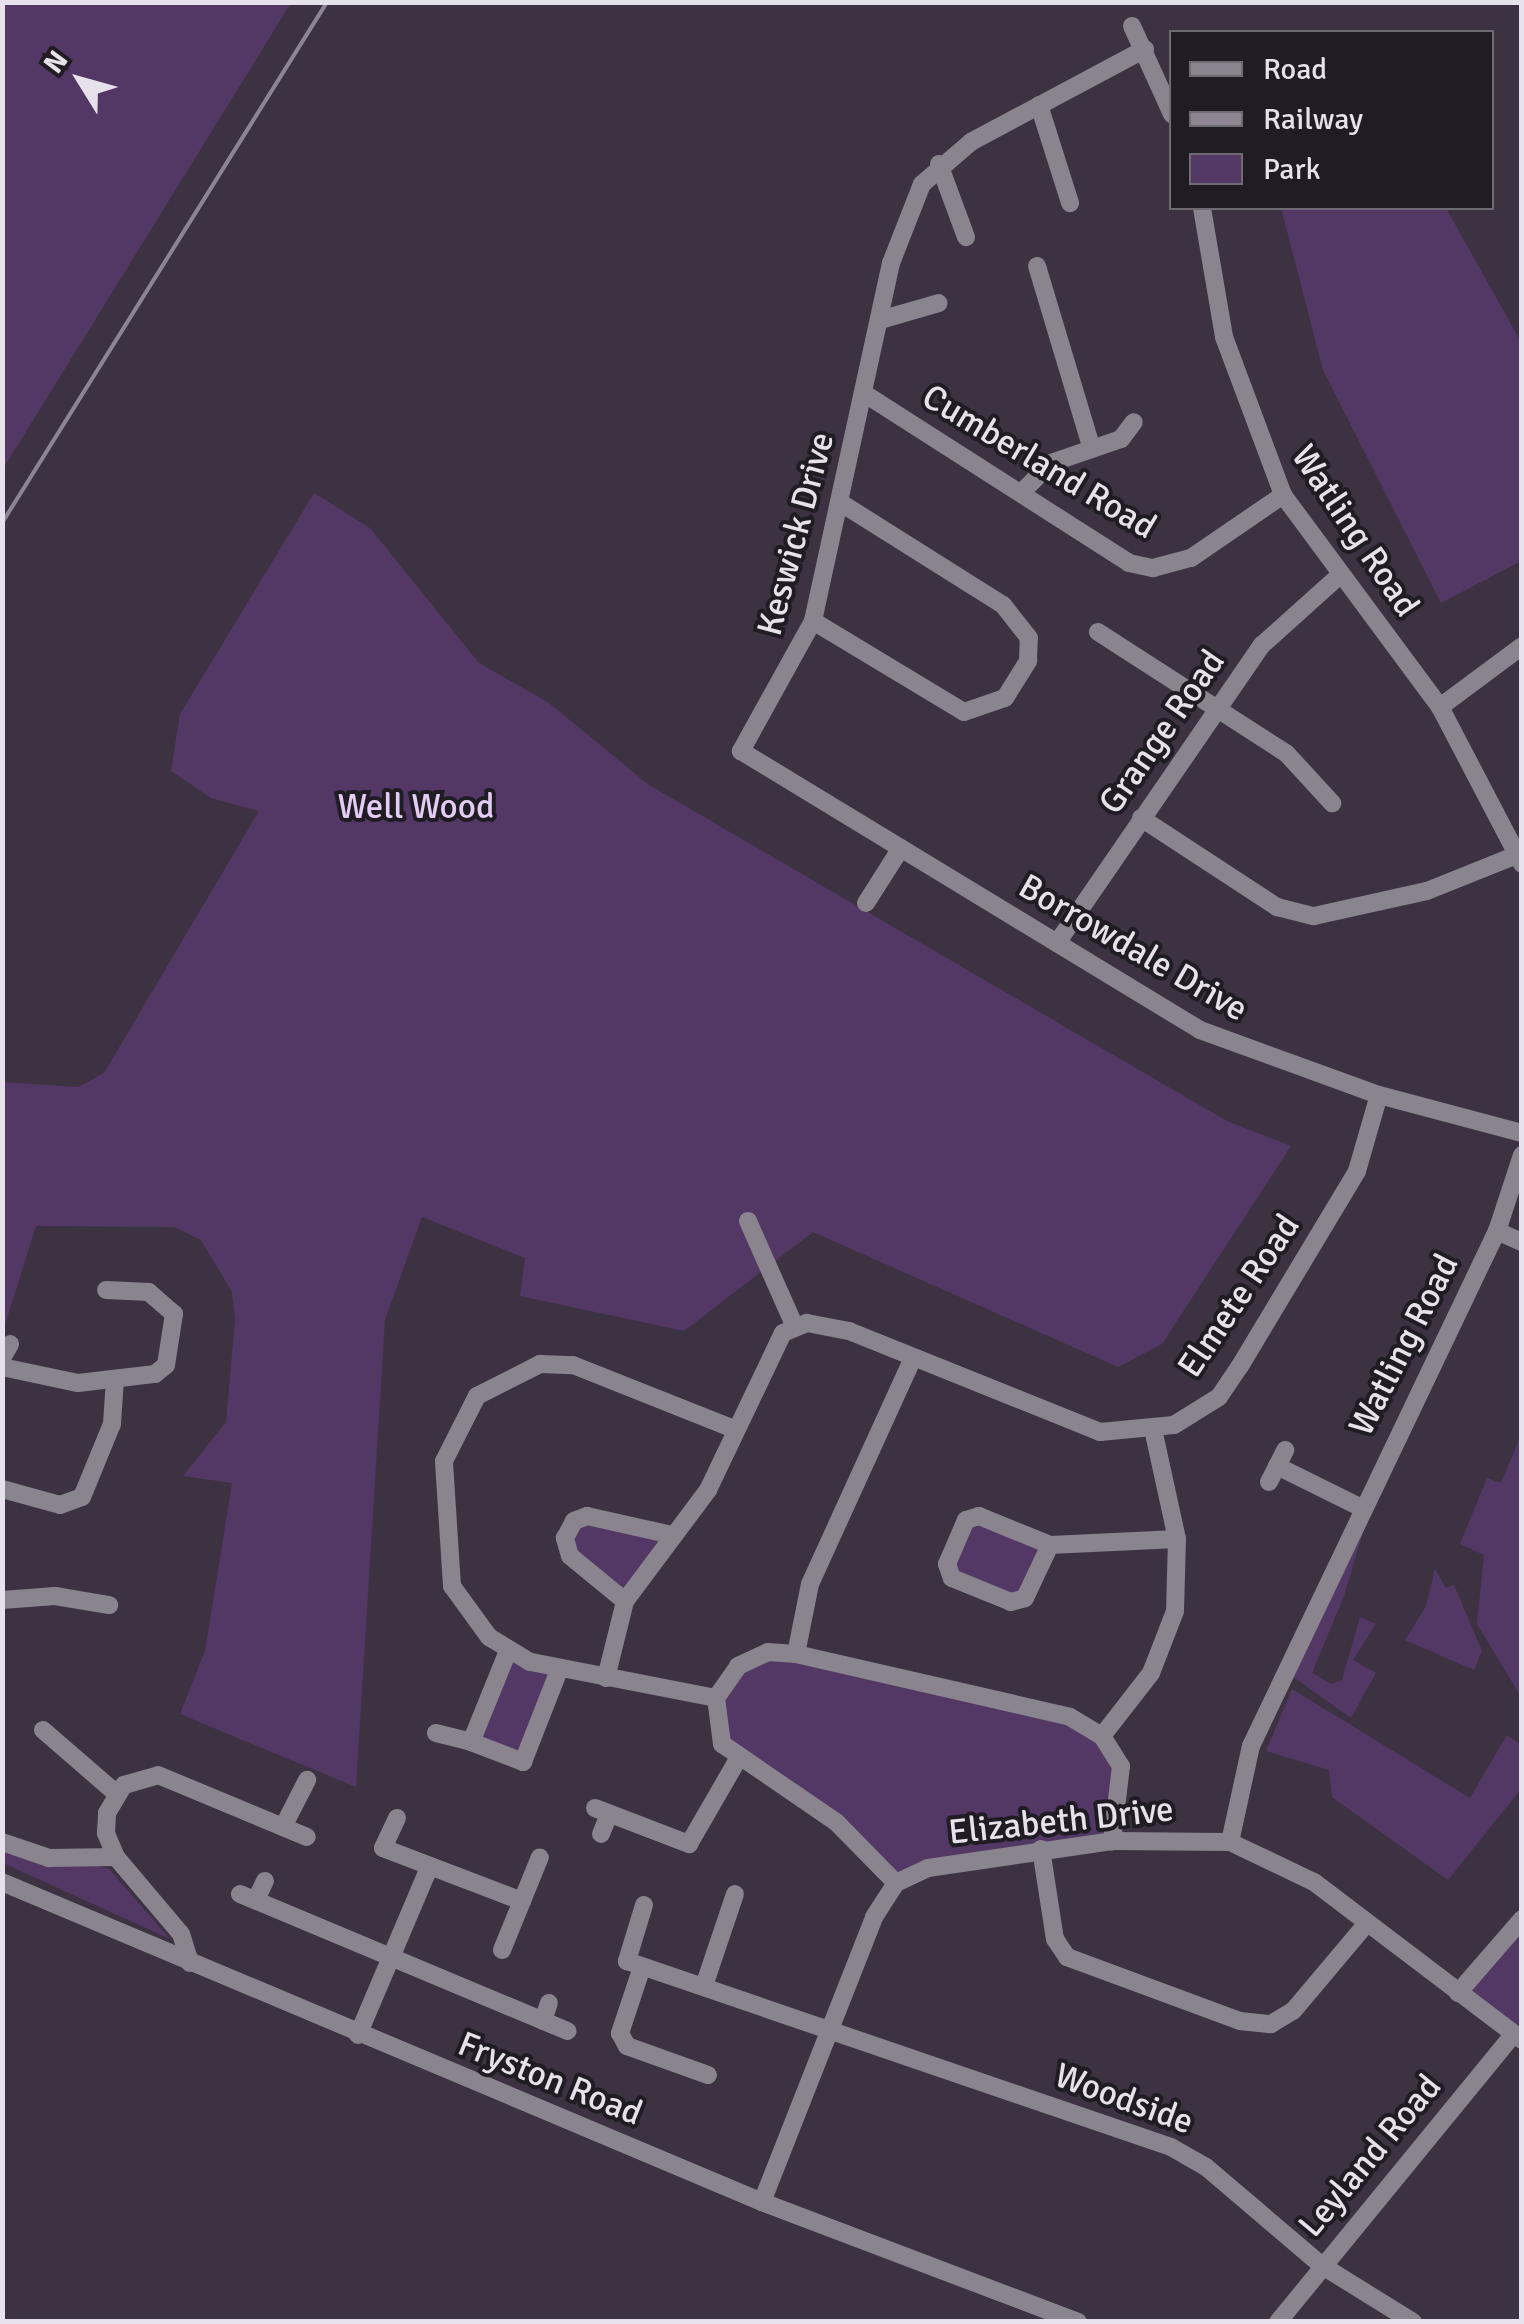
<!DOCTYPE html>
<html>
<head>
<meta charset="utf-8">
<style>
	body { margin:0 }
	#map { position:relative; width:1524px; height:2324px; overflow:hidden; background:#3c3242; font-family:Signika,sans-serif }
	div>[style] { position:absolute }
	.green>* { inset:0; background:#533865 }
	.minor>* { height:18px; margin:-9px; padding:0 9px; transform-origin:9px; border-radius:9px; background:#89848d }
	.rail>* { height:4px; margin:-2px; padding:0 2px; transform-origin:2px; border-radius:2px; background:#8d8592 }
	span { translate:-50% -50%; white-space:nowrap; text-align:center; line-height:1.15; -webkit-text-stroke:8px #201c23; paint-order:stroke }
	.street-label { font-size:35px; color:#e7e1eb }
	.park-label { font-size:35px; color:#e3cdf4 }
	.frame { position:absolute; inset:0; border:5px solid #e7e1eb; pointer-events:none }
	.legend { position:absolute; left:1169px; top:30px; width:325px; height:180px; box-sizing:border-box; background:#201c23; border:2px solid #706b73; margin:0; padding:12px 18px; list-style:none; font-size:30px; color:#e7e1eb }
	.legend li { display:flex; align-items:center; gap:20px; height:50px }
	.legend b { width:50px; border:2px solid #706b73 }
	.north { position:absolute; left:30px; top:30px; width:100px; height:100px; -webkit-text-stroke:8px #201c23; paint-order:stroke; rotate:307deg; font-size:28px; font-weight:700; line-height:40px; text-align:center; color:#e7e1eb }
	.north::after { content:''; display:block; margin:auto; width:35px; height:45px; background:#e7e1eb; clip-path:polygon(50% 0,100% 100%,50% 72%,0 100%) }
</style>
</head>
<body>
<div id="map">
	<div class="green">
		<i style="clip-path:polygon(3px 2px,291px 3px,3px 469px,2px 3px)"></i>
		<i style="clip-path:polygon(1281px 208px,1446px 208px,1521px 342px,1521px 561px,1441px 603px,1323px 370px)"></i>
		<i style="clip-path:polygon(314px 493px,370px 528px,479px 663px,549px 703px,649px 785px,1227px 1121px,1291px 1146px,1162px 1344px,1118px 1367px,813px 1232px,684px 1331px,520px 1296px,525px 1258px,422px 1217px,385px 1320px,356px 1787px,180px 1714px,205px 1651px,232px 1483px,183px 1476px,226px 1422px,235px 1319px,232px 1292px,201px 1240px,174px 1227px,36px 1226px,3px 1331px,3px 1082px,78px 1087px,104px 1073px,259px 811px,211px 798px,171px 771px,180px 714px)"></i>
		<i style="clip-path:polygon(1521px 1435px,1522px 1697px,1521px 1697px,1477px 1624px,1484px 1555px,1460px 1544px,1487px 1478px,1501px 1483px)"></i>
		<i style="clip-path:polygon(966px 1520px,1050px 1545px,1025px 1598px,952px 1578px)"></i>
		<i style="clip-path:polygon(574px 1521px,672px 1535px,625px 1601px,570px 1556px)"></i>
		<i style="clip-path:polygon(1356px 1530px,1363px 1532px,1344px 1596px,1312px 1673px,1331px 1684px,1342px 1680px,1360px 1617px,1376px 1624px,1353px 1660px,1376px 1673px,1351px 1718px,1285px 1671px)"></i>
		<i style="clip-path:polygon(1435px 1569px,1446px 1588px,1454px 1585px,1482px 1651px,1474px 1670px,1405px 1640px,1426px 1606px)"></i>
		<i style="clip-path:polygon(508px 1651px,559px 1670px,523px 1762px,471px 1742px)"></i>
		<i style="clip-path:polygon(768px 1652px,1070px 1717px,1113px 1750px,1112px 1841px,896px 1883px,871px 1853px,722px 1744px,725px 1680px)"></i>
		<i style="clip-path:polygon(1292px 1689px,1470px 1798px,1507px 1735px,1521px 1745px,1521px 1789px,1448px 1880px,1332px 1797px,1329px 1770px,1266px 1751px)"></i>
		<i style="clip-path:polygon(3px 1842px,109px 1869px,170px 1939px,3px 1863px)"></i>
		<i style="clip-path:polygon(1521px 1918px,1521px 2040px,1458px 1993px)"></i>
	</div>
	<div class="minor">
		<i style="left:1132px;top:26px;width:97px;rotate:65.6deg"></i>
		<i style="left:1145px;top:49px;width:197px;rotate:151.9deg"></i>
		<i style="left:971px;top:142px;width:65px;rotate:139.4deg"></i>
		<i style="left:922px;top:184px;width:85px;rotate:111.4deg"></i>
		<i style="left:891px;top:263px;width:366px;rotate:102.3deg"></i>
		<i style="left:813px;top:621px;width:149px;rotate:119deg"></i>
		<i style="left:741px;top:751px;width:537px;rotate:31.29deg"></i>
		<i style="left:1200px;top:1030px;width:190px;rotate:20deg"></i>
		<i style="left:1379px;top:1095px;width:148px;rotate:14.9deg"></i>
		<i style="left:1039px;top:105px;width:103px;rotate:72.4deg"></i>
		<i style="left:939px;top:164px;width:78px;rotate:69.7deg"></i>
		<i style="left:1202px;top:208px;width:131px;rotate:80.3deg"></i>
		<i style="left:1224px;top:337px;width:169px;rotate:69.5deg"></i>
		<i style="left:1283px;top:495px;width:264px;rotate:53.5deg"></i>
		<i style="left:1440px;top:707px;width:177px;rotate:62.4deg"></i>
		<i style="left:1037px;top:266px;width:191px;rotate:73.3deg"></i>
		<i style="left:880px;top:320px;width:61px;rotate:-16.1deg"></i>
		<i style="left:865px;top:394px;width:313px;rotate:32.6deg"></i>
		<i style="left:1129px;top:563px;width:25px;rotate:12deg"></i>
		<i style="left:1153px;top:568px;width:39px;rotate:-15deg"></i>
		<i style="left:1191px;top:558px;width:112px;rotate:-34.4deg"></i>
		<i style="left:1021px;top:493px;width:42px;rotate:-45deg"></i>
		<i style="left:1051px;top:463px;width:74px;rotate:-18.9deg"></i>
		<i style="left:1121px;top:439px;width:21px;rotate:-53deg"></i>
		<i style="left:813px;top:621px;width:176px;rotate:31.1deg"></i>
		<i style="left:964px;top:712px;width:43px;rotate:-18.9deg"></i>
		<i style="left:1005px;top:698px;width:44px;rotate:-58.1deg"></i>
		<i style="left:1028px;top:661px;width:23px;rotate:-88deg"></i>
		<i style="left:1029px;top:638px;width:42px;rotate:-128.2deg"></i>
		<i style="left:1003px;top:605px;width:188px;rotate:-147.8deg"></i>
		<i style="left:1098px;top:632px;width:225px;rotate:32.8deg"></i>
		<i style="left:1287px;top:754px;width:67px;rotate:47.4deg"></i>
		<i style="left:1440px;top:707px;width:102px;rotate:-36.6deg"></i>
		<i style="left:1141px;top:818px;width:163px;rotate:33.2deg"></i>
		<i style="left:1277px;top:907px;width:38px;rotate:14deg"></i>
		<i style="left:1314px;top:916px;width:116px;rotate:-12.5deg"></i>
		<i style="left:1427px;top:891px;width:99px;rotate:-21.9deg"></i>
		<i style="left:866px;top:903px;width:65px;rotate:-57.5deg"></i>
		<i style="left:1057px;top:943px;width:362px;rotate:-55.5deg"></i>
		<i style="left:1262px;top:645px;width:105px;rotate:-41.9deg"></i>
		<i style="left:748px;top:1221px;width:114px;rotate:66.1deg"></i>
		<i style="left:1497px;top:1231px;width:27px;rotate:24deg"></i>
		<i style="left:2px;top:1358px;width:16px;rotate:-60deg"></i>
		<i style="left:2px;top:1367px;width:78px;rotate:11.9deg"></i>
		<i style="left:78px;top:1383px;width:78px;rotate:-6.7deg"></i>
		<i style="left:155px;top:1374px;width:14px;rotate:-39deg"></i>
		<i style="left:166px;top:1365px;width:52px;rotate:-81.1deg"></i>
		<i style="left:174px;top:1314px;width:33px;rotate:-139deg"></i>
		<i style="left:149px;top:1292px;width:43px;rotate:-177.3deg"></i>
		<i style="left:1277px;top:1466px;width:93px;rotate:26.3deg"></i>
		<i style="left:1269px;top:1482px;width:36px;rotate:-63deg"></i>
		<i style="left:2px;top:1489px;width:60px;rotate:15.4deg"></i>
		<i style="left:60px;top:1505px;width:23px;rotate:-20deg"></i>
		<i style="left:82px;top:1497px;width:79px;rotate:-67.7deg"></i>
		<i style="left:112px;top:1424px;width:45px;rotate:-86.2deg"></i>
		<i style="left:1050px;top:1545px;width:59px;rotate:115.3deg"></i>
		<i style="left:1025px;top:1598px;width:15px;rotate:164deg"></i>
		<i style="left:1011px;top:1602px;width:64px;rotate:-157.9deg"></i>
		<i style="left:952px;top:1578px;width:15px;rotate:-110deg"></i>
		<i style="left:947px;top:1564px;width:48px;rotate:-66.6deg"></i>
		<i style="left:966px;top:1520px;width:14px;rotate:-17deg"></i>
		<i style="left:979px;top:1516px;width:77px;rotate:22.2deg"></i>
		<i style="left:1050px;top:1545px;width:127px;rotate:-2.7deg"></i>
		<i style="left:2px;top:1600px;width:53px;rotate:-4.3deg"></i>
		<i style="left:55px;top:1596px;width:55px;rotate:9.5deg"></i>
		<i style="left:625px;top:1601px;width:71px;rotate:-140.7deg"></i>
		<i style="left:570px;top:1556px;width:19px;rotate:-106deg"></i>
		<i style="left:565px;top:1538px;width:19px;rotate:-62deg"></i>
		<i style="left:574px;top:1521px;width:14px;rotate:-21deg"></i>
		<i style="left:587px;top:1516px;width:87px;rotate:12.6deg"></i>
		<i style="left:508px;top:1651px;width:98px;rotate:112.1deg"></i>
		<i style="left:471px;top:1742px;width:56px;rotate:21deg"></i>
		<i style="left:523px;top:1762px;width:99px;rotate:-68.6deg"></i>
		<i style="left:796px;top:1654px;width:71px;rotate:-78.7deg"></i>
		<i style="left:810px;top:1584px;width:248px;rotate:-65.5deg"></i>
		<i style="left:606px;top:1678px;width:79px;rotate:-76.1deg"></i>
		<i style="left:625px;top:1601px;width:139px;rotate:-53.2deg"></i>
		<i style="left:708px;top:1490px;width:174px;rotate:-64.5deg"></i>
		<i style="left:783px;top:1333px;width:26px;rotate:-23deg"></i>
		<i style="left:807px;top:1323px;width:43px;rotate:10.8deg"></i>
		<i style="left:849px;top:1331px;width:271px;rotate:21.9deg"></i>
		<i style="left:1100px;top:1432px;width:74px;rotate:-5.4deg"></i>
		<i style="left:1174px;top:1425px;width:53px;rotate:-31.9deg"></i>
		<i style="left:1219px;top:1397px;width:37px;rotate:-56deg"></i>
		<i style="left:1240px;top:1366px;width:227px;rotate:-59deg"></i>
		<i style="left:1357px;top:1171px;width:79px;rotate:-73.9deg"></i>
		<i style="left:716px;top:1698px;width:189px;rotate:-169deg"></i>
		<i style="left:530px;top:1662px;width:48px;rotate:-148.6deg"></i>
		<i style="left:489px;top:1637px;width:63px;rotate:-126deg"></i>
		<i style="left:452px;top:1586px;width:125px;rotate:-93.7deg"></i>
		<i style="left:444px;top:1461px;width:73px;rotate:-63.1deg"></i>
		<i style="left:477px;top:1396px;width:71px;rotate:-26.9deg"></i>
		<i style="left:540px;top:1364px;width:33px;rotate:2deg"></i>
		<i style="left:573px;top:1365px;width:175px;rotate:21.7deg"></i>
		<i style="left:43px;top:1730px;width:98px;rotate:40.9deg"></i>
		<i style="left:436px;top:1733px;width:36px;rotate:14deg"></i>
		<i style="left:1102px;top:1736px;width:80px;rotate:-52.1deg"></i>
		<i style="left:1151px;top:1673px;width:66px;rotate:-68.8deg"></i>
		<i style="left:1175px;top:1611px;width:72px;rotate:-88.4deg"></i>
		<i style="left:1177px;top:1539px;width:113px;rotate:-102.3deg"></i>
		<i style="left:595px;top:1808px;width:101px;rotate:21deg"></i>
		<i style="left:689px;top:1844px;width:96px;rotate:-60deg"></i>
		<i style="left:397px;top:1818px;width:33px;rotate:115deg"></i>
		<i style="left:383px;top:1848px;width:149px;rotate:20.9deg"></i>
		<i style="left:283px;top:1827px;width:53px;rotate:-62.9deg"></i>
		<i style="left:601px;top:1834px;width:22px;rotate:-68deg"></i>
		<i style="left:2px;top:1842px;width:50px;rotate:18.8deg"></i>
		<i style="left:49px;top:1858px;width:67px;rotate:-0.9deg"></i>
		<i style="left:1230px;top:1842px;width:98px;rotate:-77.7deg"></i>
		<i style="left:1251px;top:1746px;width:571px;rotate:-64.47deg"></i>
		<i style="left:1497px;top:1231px;width:80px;rotate:-71.8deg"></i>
		<i style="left:1041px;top:1849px;width:91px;rotate:81.2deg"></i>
		<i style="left:1055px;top:1939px;width:22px;rotate:56deg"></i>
		<i style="left:1067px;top:1957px;width:184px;rotate:20.3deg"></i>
		<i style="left:1240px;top:2021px;width:31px;rotate:6deg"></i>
		<i style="left:1271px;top:2024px;width:26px;rotate:-31deg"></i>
		<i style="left:1293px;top:2011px;width:115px;rotate:-49.9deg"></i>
		<i style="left:2px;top:1882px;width:825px;rotate:22.83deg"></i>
		<i style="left:762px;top:2202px;width:338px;rotate:20.8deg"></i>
		<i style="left:896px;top:1883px;width:86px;rotate:-134.5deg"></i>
		<i style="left:836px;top:1822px;width:138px;rotate:-145.6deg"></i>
		<i style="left:722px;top:1744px;width:46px;rotate:-97.4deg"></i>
		<i style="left:716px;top:1698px;width:39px;rotate:-55deg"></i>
		<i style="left:738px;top:1666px;width:33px;rotate:-25deg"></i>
		<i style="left:768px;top:1652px;width:28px;rotate:4deg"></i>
		<i style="left:796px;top:1654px;width:281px;rotate:12.9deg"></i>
		<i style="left:1070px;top:1717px;width:37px;rotate:31deg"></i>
		<i style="left:1102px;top:1736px;width:36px;rotate:58deg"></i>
		<i style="left:1121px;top:1766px;width:76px;rotate:96.8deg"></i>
		<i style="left:240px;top:1894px;width:355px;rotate:22.7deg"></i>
		<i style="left:256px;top:1900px;width:21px;rotate:-65deg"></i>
		<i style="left:644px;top:1905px;width:59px;rotate:106.9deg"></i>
		<i style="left:627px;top:1961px;width:575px;rotate:18.88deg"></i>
		<i style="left:1171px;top:2147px;width:40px;rotate:29.7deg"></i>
		<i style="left:1206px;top:2167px;width:151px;rotate:40.4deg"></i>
		<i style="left:1321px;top:2265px;width:108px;rotate:31.8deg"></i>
		<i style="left:502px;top:1950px;width:100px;rotate:-67.8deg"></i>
		<i style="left:190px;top:1963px;width:30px;rotate:-107deg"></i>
		<i style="left:181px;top:1934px;width:101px;rotate:-130.2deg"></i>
		<i style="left:116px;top:1857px;width:26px;rotate:-113deg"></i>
		<i style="left:106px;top:1833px;width:20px;rotate:-87deg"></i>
		<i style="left:107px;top:1813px;width:33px;rotate:-59deg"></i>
		<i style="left:124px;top:1785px;width:35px;rotate:-16deg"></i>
		<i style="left:158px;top:1775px;width:161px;rotate:22.6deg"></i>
		<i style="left:642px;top:1967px;width:70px;rotate:108.4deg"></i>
		<i style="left:620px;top:2033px;width:15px;rotate:62deg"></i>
		<i style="left:627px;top:2046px;width:86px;rotate:19.7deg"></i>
		<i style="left:704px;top:1986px;width:97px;rotate:-71.4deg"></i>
		<i style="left:1458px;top:1993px;width:98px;rotate:-49.1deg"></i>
		<i style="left:543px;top:2021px;width:19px;rotate:-72deg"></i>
		<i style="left:358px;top:2035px;width:181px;rotate:-67deg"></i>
		<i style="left:762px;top:2202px;width:306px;rotate:-68.5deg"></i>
		<i style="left:874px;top:1917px;width:40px;rotate:-57.1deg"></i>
		<i style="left:896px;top:1883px;width:35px;rotate:-25deg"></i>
		<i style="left:928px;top:1868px;width:186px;rotate:-8.3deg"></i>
		<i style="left:1112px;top:1841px;width:118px;rotate:0.5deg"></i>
		<i style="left:1230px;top:1842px;width:93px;rotate:25.5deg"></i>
		<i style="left:1314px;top:1882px;width:261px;rotate:37.2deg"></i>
		<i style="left:1278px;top:2322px;width:372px;rotate:-50.7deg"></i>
	</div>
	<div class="rail">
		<i style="left:2px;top:523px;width:614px;rotate:-58.04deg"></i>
	</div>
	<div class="street-label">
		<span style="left:1039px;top:462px;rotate:31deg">Cumberland Road</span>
		<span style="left:1355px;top:531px;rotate:56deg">Watling Road</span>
		<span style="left:796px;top:534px;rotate:-75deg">Keswick Drive</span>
		<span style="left:1162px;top:732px;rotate:-55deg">Grange Road</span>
		<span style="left:1133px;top:948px;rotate:30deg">Borrowdale Drive</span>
		<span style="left:1239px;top:1296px;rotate:-56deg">Elmete Road</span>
		<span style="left:1404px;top:1345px;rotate:-63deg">Watling Road</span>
		<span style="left:1061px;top:1821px;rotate:-6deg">Elizabeth Drive</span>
		<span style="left:550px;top:2079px;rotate:22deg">Fryston Road</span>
		<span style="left:1124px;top:2099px;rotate:20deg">Woodside</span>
		<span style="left:1370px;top:2156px;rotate:-50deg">Leyland Road</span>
	</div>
	<div class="park-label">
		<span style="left:416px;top:807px">Well Wood</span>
	</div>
	<div class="frame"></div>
	<ul class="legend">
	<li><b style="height:12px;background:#89848d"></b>Road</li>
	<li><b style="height:12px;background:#8d8592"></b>Railway</li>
	<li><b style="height:28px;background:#533865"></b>Park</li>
	</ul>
	<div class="north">N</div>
</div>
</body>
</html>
